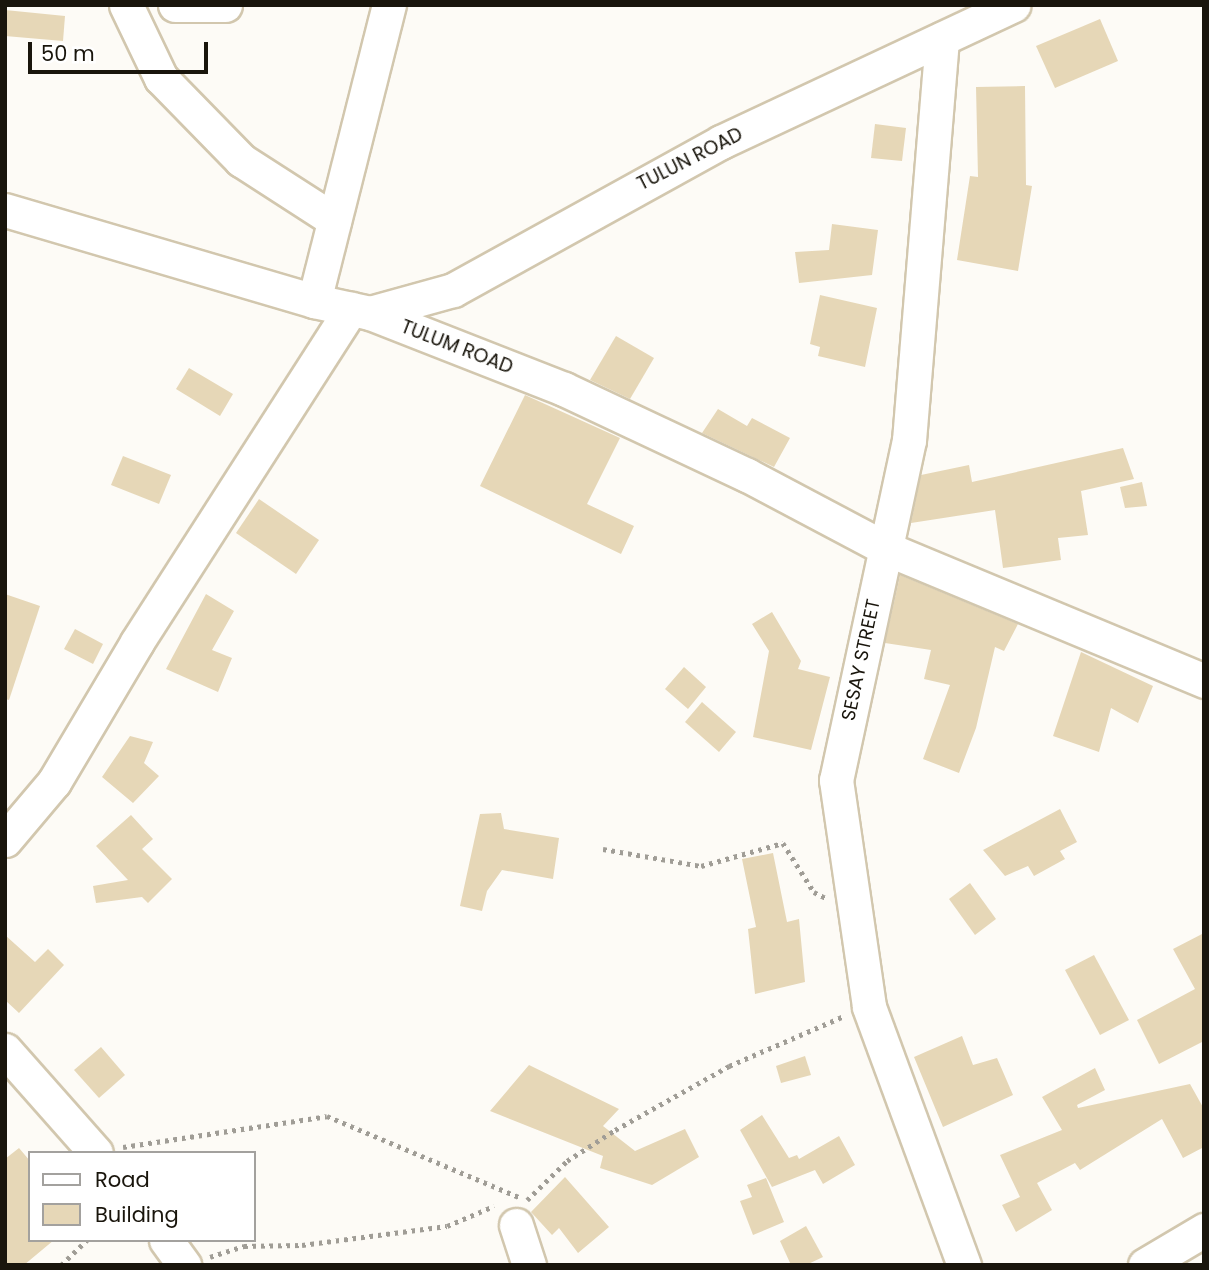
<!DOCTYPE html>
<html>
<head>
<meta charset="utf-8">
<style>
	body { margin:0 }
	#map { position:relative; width:1209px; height:1270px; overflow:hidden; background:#fdfbf6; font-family:Poppins,sans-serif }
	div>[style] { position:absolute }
	.building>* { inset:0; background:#e6d7b7 }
	.path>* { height:4.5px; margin-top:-2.25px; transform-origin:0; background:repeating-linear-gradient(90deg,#a09d96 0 3.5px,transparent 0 8.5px) }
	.roads { filter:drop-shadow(2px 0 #d2c7ae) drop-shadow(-2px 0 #d2c7ae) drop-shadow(0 2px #d2c7ae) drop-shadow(0 -2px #d2c7ae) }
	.minor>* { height:33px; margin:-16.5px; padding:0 16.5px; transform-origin:16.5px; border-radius:16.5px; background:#fff }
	span { translate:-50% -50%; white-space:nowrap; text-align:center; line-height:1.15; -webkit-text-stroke:5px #fff; paint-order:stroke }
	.street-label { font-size:19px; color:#19150c }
	.frame { position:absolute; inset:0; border:7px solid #19150c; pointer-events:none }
	.legend { position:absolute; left:28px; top:1151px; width:228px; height:91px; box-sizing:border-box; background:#fff; border:2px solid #a3a19e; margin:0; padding:9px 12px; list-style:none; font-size:21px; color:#19150c }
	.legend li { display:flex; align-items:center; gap:14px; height:35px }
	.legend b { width:35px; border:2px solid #a3a19e }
	.scale { position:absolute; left:28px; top:42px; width:180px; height:32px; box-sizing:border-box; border:4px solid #19150c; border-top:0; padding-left:9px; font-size:21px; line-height:24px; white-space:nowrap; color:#19150c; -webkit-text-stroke:5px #fff; paint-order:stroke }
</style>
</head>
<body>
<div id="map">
	<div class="building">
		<i style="clip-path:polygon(5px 10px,65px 16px,63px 41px,5px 36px)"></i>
		<i style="clip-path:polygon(1100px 19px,1118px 61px,1055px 88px,1036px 46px)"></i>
		<i style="clip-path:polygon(1025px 86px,1026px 185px,1032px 186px,1018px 271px,957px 260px,970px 176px,978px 177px,976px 87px)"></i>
		<i style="clip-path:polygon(875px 124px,906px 128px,902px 161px,871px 158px)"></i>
		<i style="clip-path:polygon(832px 224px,878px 230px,872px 275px,799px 283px,795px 252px,829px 250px)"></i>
		<i style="clip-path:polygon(820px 295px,877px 308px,865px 367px,818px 356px,820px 347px,810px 344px)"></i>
		<i style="clip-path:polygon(616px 336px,654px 358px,630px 399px,590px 380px)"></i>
		<i style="clip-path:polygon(189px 368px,233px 394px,220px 416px,176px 389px)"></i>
		<i style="clip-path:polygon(525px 395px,620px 438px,587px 504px,634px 526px,621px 554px,480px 486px)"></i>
		<i style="clip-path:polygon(718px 409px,747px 426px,752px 418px,790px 438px,774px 467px,702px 433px)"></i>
		<i style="clip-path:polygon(1123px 448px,1134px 479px,1081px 491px,1088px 535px,1058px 538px,1061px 560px,1003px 568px,995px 510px,911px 523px,921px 475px,969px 465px,972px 482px)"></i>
		<i style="clip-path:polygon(123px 456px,171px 475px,159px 504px,111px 485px)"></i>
		<i style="clip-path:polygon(1142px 482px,1147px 506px,1125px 508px,1120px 487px)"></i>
		<i style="clip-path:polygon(259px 499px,319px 540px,296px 574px,236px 533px)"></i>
		<i style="clip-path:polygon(900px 575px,1018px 624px,1004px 651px,995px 647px,976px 728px,959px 773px,923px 759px,950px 685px,924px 679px,931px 650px,885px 643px)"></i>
		<i style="clip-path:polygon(5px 594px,40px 606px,9px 700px,5px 699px)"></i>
		<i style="clip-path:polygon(206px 594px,234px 611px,212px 650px,232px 658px,218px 692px,166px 669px)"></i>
		<i style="clip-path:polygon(772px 612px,801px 661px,798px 669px,830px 677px,811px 750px,753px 737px,769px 651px,752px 624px)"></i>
		<i style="clip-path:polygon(75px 629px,103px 644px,93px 664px,64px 649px)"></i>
		<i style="clip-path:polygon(1081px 652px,1153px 686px,1138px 723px,1111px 708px,1099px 752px,1053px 736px)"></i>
		<i style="clip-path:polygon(684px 667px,706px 687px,688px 709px,665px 689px)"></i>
		<i style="clip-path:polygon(702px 702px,736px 732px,719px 752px,685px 722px)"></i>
		<i style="clip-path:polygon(130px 736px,153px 742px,144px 763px,159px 776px,133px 803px,102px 777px)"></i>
		<i style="clip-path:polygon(1060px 809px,1077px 842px,1060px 851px,1065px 859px,1034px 876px,1028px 866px,1005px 876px,983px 850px)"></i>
		<i style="clip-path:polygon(501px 813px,504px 829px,559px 838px,553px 879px,502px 870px,487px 891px,482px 911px,460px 906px,480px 814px)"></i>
		<i style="clip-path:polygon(131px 815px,153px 839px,142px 849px,172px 879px,148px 903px,142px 897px,96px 903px,93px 886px,128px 880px,96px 846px)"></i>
		<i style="clip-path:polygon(773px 853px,787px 922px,799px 919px,805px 982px,755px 994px,748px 929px,756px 927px,742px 859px)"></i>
		<i style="clip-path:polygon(970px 883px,996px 919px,975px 935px,949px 899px)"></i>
		<i style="clip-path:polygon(1204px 933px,1204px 1041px,1159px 1064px,1137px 1020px,1195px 989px,1173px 949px)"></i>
		<i style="clip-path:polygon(5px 935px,35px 962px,48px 949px,64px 965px,19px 1013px,5px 1000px)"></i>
		<i style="clip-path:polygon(1094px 955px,1129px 1020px,1100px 1035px,1065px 970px)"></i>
		<i style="clip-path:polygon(962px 1036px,973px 1065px,997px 1058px,1013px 1095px,943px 1127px,914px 1057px)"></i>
		<i style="clip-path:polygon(101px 1047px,125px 1075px,99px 1098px,74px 1070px)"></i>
		<i style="clip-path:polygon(805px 1056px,811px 1075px,781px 1083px,776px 1066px)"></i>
		<i style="clip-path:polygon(529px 1065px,619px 1109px,603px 1126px,635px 1151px,685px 1129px,699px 1157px,652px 1185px,600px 1168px,603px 1156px,490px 1111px)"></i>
		<i style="clip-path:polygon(1095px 1068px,1105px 1090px,1077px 1105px,1078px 1108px,1190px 1084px,1204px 1109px,1204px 1147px,1183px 1158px,1162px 1119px,1080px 1170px,1075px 1163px,1037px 1183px,1052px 1210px,1016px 1232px,1002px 1205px,1020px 1197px,1000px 1155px,1062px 1130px,1042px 1097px)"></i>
		<i style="clip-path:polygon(762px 1115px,789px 1158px,797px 1155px,799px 1159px,839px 1136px,855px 1165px,823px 1184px,815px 1170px,772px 1187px,740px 1130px)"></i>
		<i style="clip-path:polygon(19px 1148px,30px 1161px,30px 1240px,54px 1240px,24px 1265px,5px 1265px,5px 1159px)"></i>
		<i style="clip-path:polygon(565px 1177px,609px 1227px,578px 1253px,559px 1228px,552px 1235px,531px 1212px)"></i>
		<i style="clip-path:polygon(766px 1178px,784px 1222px,753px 1235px,740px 1201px,752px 1197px,747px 1185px)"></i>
		<i style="clip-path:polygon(806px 1226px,823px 1257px,806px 1265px,791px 1265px,780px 1241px)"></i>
	</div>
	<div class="path">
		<i style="left:603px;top:849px;width:99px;rotate:9.8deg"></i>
		<i style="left:701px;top:866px;width:85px;rotate:-15.7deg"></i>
		<i style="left:783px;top:843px;width:58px;rotate:57.7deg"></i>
		<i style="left:814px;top:892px;width:13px;rotate:27deg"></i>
		<i style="left:123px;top:1147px;width:206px;rotate:-8.6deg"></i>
		<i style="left:327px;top:1116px;width:208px;rotate:22.9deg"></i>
		<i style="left:527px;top:1200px;width:56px;rotate:-44.3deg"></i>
		<i style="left:567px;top:1161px;width:57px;rotate:-32.9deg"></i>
		<i style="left:615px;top:1130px;width:131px;rotate:-29.3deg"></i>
		<i style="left:729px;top:1066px;width:125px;rotate:-23.5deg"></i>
		<i style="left:210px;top:1257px;width:36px;rotate:-18deg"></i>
		<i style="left:244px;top:1246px;width:58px;rotate:-1deg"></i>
		<i style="left:302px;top:1245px;width:146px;rotate:-7.5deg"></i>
		<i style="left:447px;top:1226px;width:51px;rotate:-23.1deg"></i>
		<i style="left:61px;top:1265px;width:36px;rotate:-44deg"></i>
	</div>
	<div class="roads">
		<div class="minor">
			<i style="left:126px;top:5px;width:81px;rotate:64.4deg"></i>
			<i style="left:161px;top:78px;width:115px;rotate:45.7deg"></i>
			<i style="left:241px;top:160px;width:111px;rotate:32.8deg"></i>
			<i style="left:175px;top:5px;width:50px"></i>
			<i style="left:942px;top:39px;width:402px;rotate:94.7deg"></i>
			<i style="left:909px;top:440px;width:348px;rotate:102.1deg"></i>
			<i style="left:836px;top:780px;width:229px;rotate:81.7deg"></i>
			<i style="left:869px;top:1007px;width:275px;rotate:69.8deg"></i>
			<i style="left:5px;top:210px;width:322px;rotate:16.4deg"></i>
			<i style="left:314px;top:301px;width:57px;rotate:12.1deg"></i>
			<i style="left:370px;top:313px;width:208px;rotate:21.4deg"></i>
			<i style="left:564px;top:389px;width:202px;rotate:25.2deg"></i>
			<i style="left:747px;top:475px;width:156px;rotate:27.9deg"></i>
			<i style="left:885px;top:548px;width:346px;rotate:22.6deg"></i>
			<i style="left:314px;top:301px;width:305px;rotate:-75.8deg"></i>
			<i style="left:370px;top:313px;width:86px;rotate:-15.5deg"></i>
			<i style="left:453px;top:290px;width:306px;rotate:-28.9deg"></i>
			<i style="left:721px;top:142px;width:323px;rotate:-25.1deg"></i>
			<i style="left:5px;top:840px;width:76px;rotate:-49.8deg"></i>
			<i style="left:54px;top:782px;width:163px;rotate:-59.3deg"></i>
			<i style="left:137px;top:642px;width:396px;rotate:-57.3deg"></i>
			<i style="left:5px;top:1050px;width:137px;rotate:48.5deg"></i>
			<i style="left:516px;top:1225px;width:42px;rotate:72deg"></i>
			<i style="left:166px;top:1240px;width:31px;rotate:54deg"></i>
			<i style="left:1145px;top:1265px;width:69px;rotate:-30.7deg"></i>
		</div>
	</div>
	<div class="street-label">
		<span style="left:690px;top:159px;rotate:-27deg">TULUN ROAD</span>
		<span style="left:457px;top:347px;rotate:21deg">TULUM ROAD</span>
		<span style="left:861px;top:660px;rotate:-78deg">SESAY STREET</span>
	</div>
	<div class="frame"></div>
	<ul class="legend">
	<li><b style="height:9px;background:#fff"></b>Road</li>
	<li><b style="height:19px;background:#e6d7b7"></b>Building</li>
	</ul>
	<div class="scale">50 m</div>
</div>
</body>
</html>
